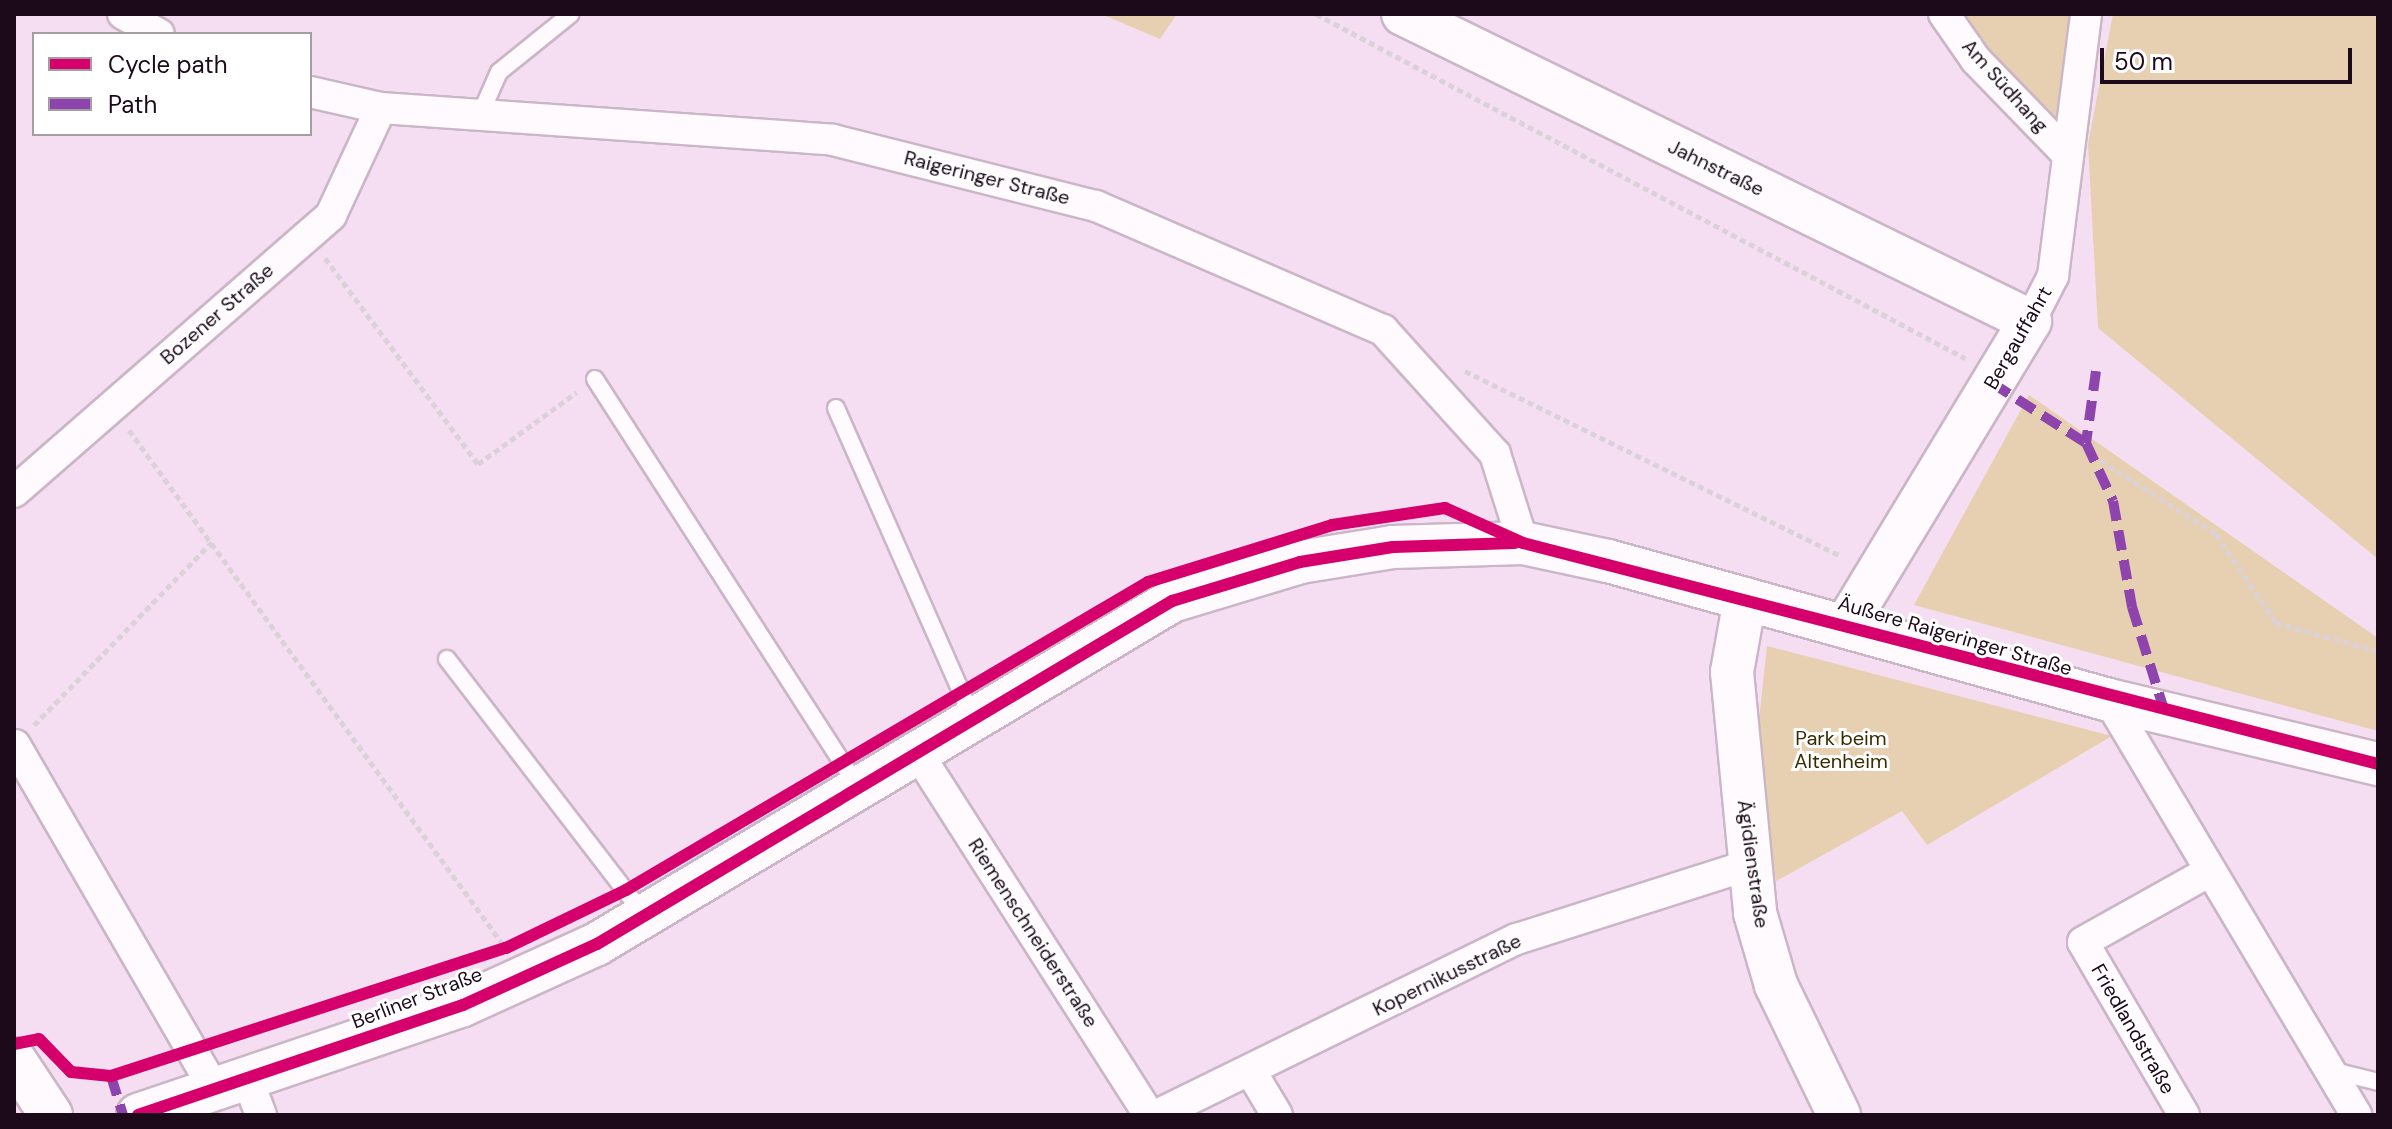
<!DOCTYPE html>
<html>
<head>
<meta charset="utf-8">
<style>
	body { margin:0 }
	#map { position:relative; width:2392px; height:1129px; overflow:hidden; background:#f5def2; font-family:"DM Sans",sans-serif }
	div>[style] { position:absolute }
	.green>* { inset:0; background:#e7d0b1 }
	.path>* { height:5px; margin-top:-2.5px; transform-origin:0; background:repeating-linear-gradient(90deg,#dad2d8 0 6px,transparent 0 10px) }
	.roads { filter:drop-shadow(2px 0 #cab6c7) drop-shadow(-2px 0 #cab6c7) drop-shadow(0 2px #cab6c7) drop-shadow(0 -2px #cab6c7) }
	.lane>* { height:16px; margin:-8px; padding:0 8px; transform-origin:8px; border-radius:8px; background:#fefafd }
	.street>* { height:30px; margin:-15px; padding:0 15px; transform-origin:15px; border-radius:15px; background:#fefafd }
	.secondary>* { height:42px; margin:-21px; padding:0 21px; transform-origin:21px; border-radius:21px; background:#fefafd }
	.quiet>* { height:10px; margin-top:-5px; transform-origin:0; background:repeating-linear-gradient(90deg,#8e44ad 0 20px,transparent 0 30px) }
	.cycleway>* { height:12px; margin:-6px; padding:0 6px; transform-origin:6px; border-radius:6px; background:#d6006c }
	span { translate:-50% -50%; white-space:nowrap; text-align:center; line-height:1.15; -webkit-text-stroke:6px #fff; paint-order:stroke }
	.street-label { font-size:20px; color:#1c0a1a }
	.park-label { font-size:20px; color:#382b00 }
	.frame { position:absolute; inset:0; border:16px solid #1c0a1a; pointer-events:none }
	.legend { position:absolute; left:32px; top:32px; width:280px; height:104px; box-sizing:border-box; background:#fff; border:2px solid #a49da3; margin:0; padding:10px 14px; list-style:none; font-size:24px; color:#1c0a1a }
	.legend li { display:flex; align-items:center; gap:16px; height:40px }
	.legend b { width:40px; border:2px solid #a49da3 }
	.scale { position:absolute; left:2100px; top:48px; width:252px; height:36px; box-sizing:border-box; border:4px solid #1c0a1a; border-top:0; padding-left:10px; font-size:24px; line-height:28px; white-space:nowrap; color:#1c0a1a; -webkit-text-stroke:6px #fff; paint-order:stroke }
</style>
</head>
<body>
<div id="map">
	<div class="green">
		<i style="clip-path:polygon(1101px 14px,1177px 14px,1160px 39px)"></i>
		<i style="clip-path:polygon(1959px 14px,2071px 14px,2055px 122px,1988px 58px)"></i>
		<i style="clip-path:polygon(2113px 14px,2378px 14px,2378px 559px,2098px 328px,2088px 144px)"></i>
		<i style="clip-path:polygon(2029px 395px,2378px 638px,2378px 731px,1914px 605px)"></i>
		<i style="clip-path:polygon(1767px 646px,2112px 736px,1927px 845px,1902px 811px,1776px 881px,1757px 739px)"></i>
	</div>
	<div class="path">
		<i style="left:1316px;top:14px;width:735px;rotate:27.93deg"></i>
		<i style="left:325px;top:258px;width:257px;rotate:53.4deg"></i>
		<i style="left:478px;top:464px;width:122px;rotate:-36deg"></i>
		<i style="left:1465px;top:371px;width:419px;rotate:26.2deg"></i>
		<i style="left:129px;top:430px;width:638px;rotate:53.99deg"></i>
		<i style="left:2092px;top:455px;width:147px;rotate:32.5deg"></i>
		<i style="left:2216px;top:534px;width:107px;rotate:56deg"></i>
		<i style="left:2276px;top:623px;width:106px;rotate:15.4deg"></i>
		<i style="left:34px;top:725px;width:255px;rotate:-45.8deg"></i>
	</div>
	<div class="roads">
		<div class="lane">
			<i style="left:480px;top:115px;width:47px;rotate:-66.2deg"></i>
			<i style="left:499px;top:72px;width:92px;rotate:-38.9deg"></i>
			<i style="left:595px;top:379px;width:487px;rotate:57.2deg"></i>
			<i style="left:836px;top:408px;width:338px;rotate:66.2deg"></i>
			<i style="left:447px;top:659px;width:324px;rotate:52.4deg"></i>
			<i style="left:2330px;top:1070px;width:49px;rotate:14deg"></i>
		</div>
		<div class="street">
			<i style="left:123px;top:14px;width:41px;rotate:29.1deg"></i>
			<i style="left:1944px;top:14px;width:56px;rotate:55.2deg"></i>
			<i style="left:1976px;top:60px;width:132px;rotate:45.9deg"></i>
			<i style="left:310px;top:92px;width:73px;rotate:12.7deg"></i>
			<i style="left:381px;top:108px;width:453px;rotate:4deg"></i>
			<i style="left:833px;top:140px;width:271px;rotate:14.1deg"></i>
			<i style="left:1096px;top:206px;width:313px;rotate:23.4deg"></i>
			<i style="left:1383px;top:330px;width:167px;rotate:47.9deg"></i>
			<i style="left:1495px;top:454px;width:93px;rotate:72.5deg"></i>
			<i style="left:2030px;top:321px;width:51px;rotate:-62.9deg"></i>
			<i style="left:2053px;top:276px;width:264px;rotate:-82.8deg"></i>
			<i style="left:14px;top:492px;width:421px;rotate:-41.1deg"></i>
			<i style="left:331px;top:215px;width:118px;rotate:-65deg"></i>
			<i style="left:2109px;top:700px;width:483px;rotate:59.2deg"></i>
			<i style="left:15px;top:745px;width:401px;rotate:59.9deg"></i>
			<i style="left:917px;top:752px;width:431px;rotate:57.4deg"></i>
			<i style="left:1250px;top:1070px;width:52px;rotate:59deg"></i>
			<i style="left:248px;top:1081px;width:36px;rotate:69deg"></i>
			<i style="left:1157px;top:1115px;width:401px;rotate:-26.1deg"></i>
			<i style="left:1517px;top:939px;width:244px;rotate:-17.7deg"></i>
			<i style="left:2184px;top:1115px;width:200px;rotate:-120.3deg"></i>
			<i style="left:2083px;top:942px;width:143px;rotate:-29.2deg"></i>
		</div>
		<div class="secondary">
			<i style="left:1403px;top:14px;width:698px;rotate:26.09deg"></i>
			<i style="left:2030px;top:321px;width:357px;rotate:121.2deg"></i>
			<i style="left:1745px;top:599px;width:74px;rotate:100.1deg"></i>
			<i style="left:1732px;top:672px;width:242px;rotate:84.5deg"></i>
			<i style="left:1755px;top:913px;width:75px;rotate:73.7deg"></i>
			<i style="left:1776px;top:985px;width:144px;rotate:64.1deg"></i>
			<i style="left:14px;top:1059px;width:67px;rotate:56.5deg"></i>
			<i style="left:138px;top:1115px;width:343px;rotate:-18.7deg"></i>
			<i style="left:463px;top:1005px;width:147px;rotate:-24.5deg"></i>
			<i style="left:597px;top:944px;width:670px;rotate:-30.82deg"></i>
			<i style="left:1172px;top:601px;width:134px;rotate:-16.9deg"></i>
			<i style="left:1300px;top:562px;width:94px;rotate:-9.2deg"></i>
			<i style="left:1393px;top:547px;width:130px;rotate:-1.8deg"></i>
			<i style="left:1523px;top:543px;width:87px;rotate:12deg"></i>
			<i style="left:1608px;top:561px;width:520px;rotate:15.51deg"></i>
			<i style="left:2109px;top:700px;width:277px;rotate:13.4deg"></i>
		</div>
	</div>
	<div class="quiet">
		<i style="left:2096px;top:371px;width:73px;rotate:97.9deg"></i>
		<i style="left:2086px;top:443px;width:64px;rotate:65deg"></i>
		<i style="left:2113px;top:501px;width:108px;rotate:79.8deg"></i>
		<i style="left:2132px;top:607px;width:111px;rotate:72.7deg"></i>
		<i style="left:1992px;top:383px;width:112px;rotate:32.6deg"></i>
		<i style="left:111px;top:1076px;width:41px;rotate:72.9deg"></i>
	</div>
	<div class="cycleway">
		<i style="left:14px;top:1044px;width:25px;rotate:-11deg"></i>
		<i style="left:39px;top:1039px;width:46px;rotate:45.9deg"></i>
		<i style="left:71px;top:1072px;width:40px;rotate:5.7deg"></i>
		<i style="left:111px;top:1076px;width:415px;rotate:-18deg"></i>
		<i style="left:506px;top:948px;width:133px;rotate:-25.8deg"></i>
		<i style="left:626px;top:890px;width:606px;rotate:-30.54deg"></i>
		<i style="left:1148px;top:582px;width:193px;rotate:-17.2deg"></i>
		<i style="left:1332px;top:525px;width:114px;rotate:-8.6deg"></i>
		<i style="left:1445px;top:508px;width:85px;rotate:24.2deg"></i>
		<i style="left:1523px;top:543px;width:883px;rotate:14.49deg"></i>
		<i style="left:138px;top:1115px;width:343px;rotate:-18.7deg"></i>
		<i style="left:463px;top:1005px;width:147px;rotate:-24.5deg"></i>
		<i style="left:597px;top:944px;width:670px;rotate:-30.82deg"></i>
		<i style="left:1172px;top:601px;width:134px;rotate:-16.9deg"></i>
		<i style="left:1300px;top:562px;width:94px;rotate:-9.2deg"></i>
		<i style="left:1393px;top:547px;width:122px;rotate:-1.9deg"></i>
	</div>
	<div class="street-label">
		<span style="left:2005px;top:86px;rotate:48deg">Am Südhang</span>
		<span style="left:1716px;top:168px;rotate:26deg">Jahnstraße</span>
		<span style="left:987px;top:178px;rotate:14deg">Raigeringer Straße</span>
		<span style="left:217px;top:314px;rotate:-41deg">Bozener Straße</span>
		<span style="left:2018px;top:338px;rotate:-60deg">Bergauffahrt</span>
		<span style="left:1955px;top:636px;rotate:16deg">Äußere Raigeringer Straße</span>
		<span style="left:1753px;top:864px;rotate:82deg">Ägidienstraße</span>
		<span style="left:1033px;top:933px;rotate:57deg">Riemenschneiderstraße</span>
		<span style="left:1447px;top:975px;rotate:-26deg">Kopernikusstraße</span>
		<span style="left:417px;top:998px;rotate:-21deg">Berliner Straße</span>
		<span style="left:2133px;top:1029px;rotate:60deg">Friedlandstraße</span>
	</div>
	<div class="park-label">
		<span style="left:1841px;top:750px">Park beim<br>Altenheim</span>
	</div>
	<div class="frame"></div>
	<ul class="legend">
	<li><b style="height:10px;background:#d6006c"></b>Cycle path</li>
	<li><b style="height:10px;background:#8e44ad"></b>Path</li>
	</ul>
	<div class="scale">50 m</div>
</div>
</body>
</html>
